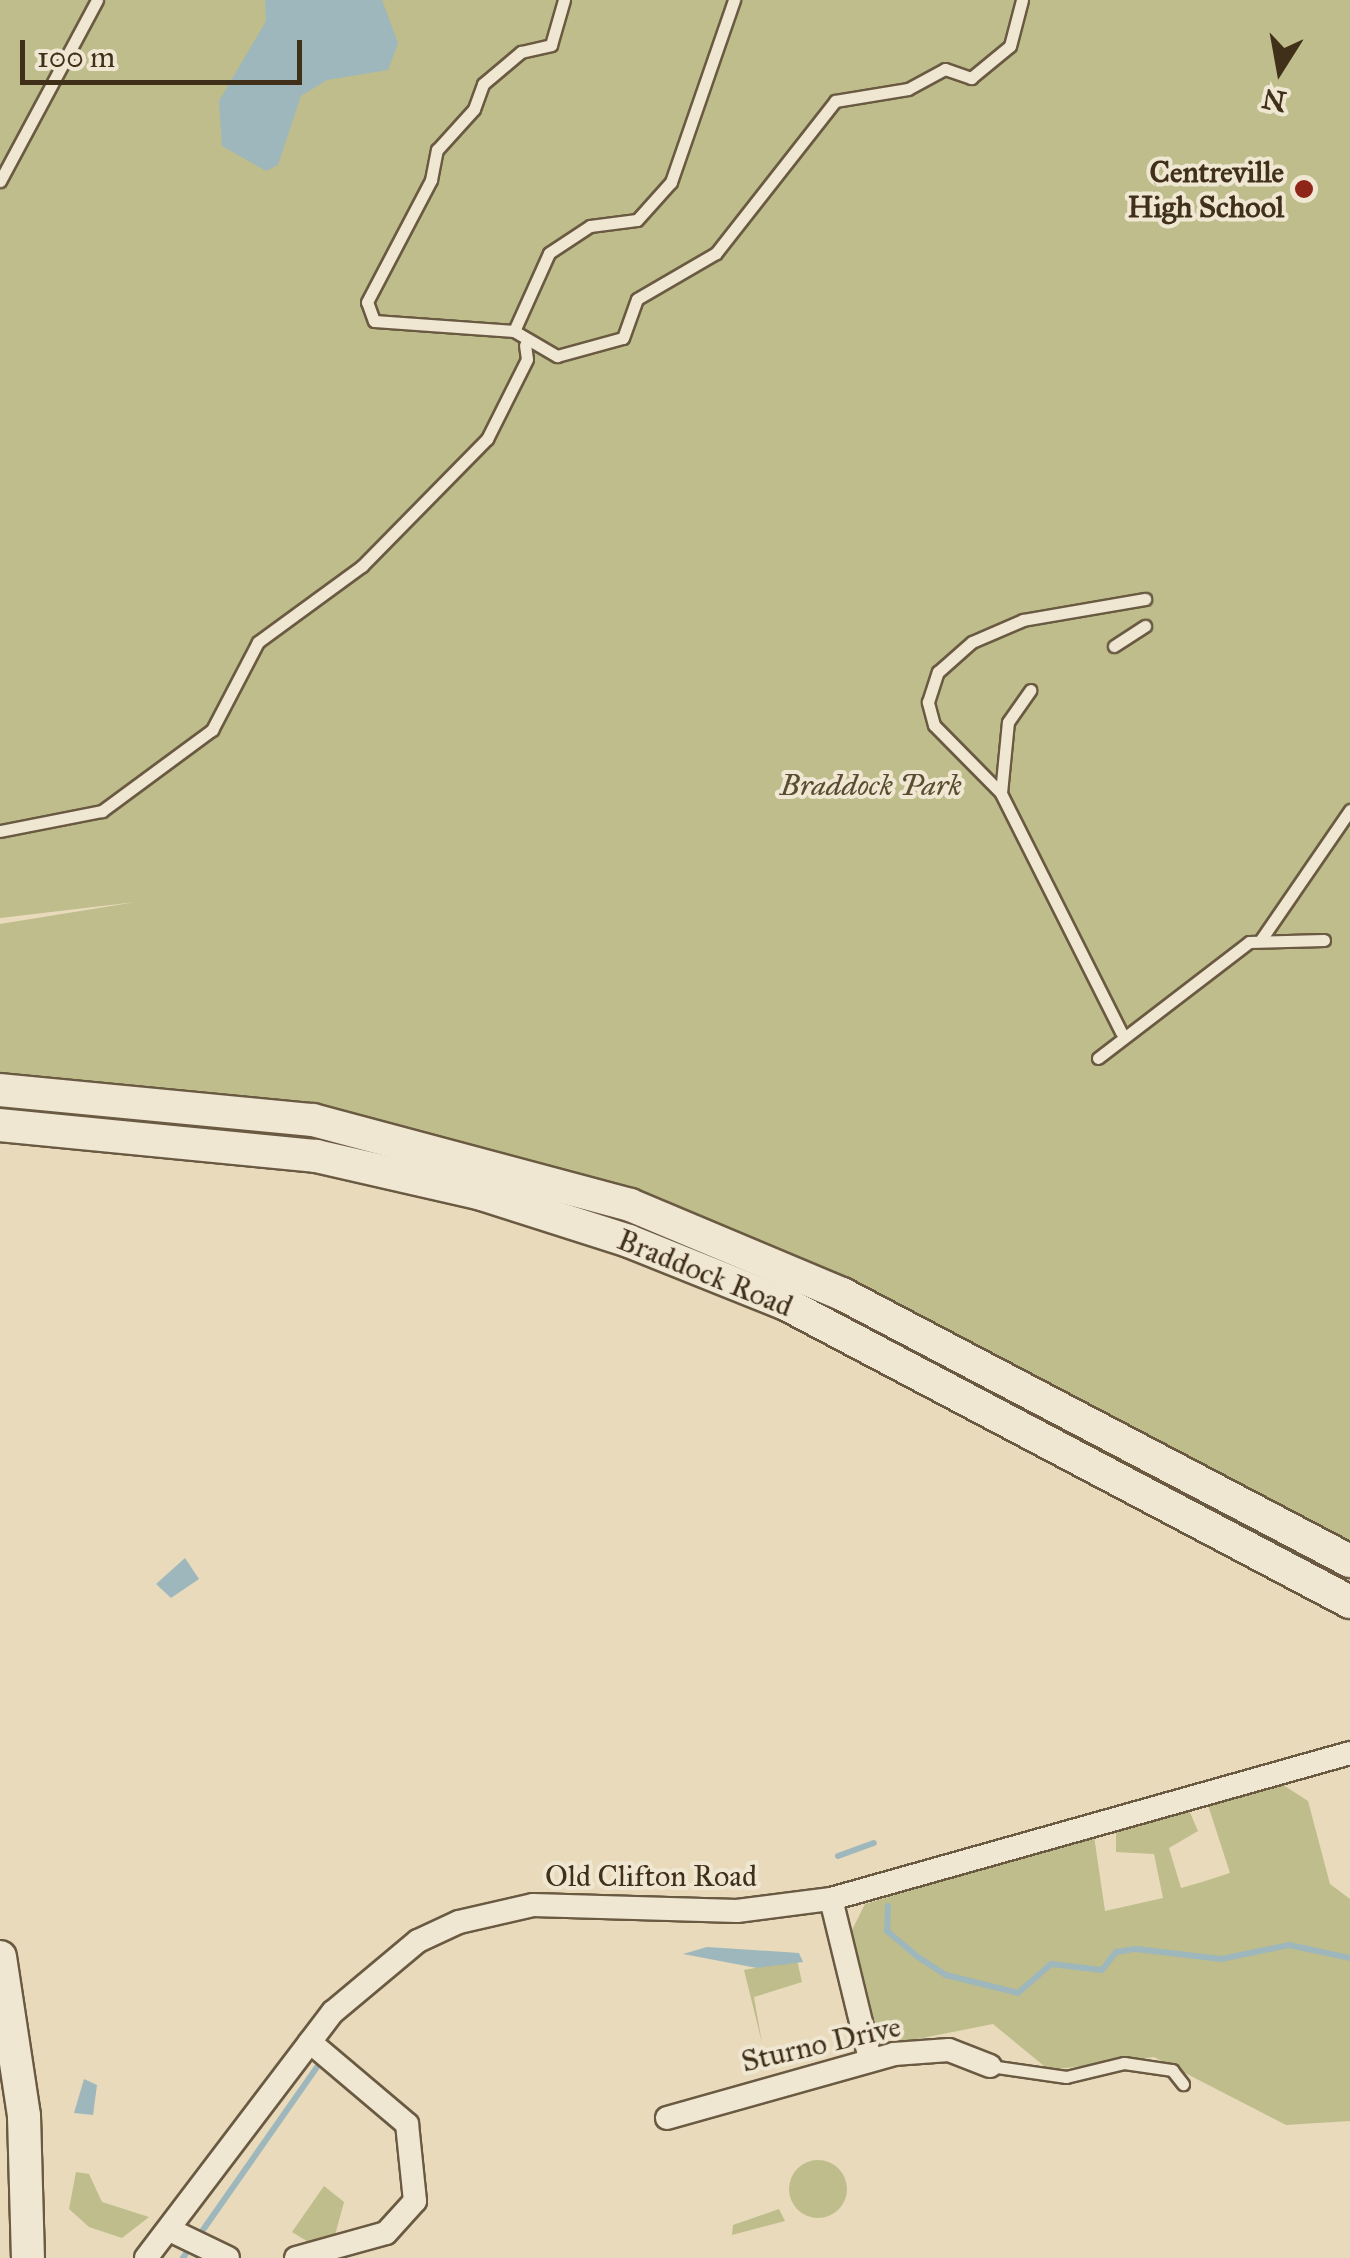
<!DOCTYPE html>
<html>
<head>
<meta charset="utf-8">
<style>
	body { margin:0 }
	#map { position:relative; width:1350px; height:2258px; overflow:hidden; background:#e8dabb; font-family:"IM FELL Great Primer",serif }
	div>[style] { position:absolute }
	.green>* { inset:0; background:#bebd8b }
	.round { border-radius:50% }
	.water>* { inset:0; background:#9eb7bc }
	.stream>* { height:6px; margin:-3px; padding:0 3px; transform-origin:3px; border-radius:3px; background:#9eb7bc }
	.roads { filter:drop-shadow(2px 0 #6a5a42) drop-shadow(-2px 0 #6a5a42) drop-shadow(0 2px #6a5a42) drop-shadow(0 -2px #6a5a42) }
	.lane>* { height:11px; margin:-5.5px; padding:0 5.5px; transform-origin:5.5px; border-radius:5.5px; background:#f0e7d3 }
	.street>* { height:22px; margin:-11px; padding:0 11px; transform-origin:11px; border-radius:11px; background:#f0e7d3 }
	.secondary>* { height:32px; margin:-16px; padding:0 16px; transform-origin:16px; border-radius:16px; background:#f0e7d3 }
	.dots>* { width:28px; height:28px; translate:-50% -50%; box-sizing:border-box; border:5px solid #f0e7d3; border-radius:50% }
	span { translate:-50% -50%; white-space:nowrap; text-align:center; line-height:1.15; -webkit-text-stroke:8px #f0e7d3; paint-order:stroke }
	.poi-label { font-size:30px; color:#403019; font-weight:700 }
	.right { translate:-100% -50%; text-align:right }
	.park-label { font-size:30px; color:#594c30; font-style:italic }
	.street-label { font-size:30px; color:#403019 }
	.north { position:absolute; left:1230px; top:20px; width:100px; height:100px; -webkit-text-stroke:8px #f0e7d3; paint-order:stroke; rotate:191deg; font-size:28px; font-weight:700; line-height:40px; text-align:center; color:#403019 }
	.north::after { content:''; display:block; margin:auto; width:35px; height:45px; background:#403019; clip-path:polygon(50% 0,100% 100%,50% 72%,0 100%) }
	.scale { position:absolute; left:20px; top:40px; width:282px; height:45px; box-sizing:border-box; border:5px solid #403019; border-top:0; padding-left:12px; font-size:30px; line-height:35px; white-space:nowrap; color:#403019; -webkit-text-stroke:8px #f0e7d3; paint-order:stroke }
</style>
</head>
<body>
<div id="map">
	<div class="green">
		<i style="clip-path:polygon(0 0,1350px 0,1350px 1558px,743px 1250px,464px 1154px,0 1090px,0 924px,136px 902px,0 918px)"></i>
		<i style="clip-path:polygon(1280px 1783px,1308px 1801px,1330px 1884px,1350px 1899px,1350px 2121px,1286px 2125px,1154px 2057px,1049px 2070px,993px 2024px,902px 2042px,875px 2022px,852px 1930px,865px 1904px,1094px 1836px,1105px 1911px,1163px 1898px,1154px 1854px,1116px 1852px,1116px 1829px,1188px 1808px,1198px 1831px,1169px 1848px,1181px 1888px,1202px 1882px,1230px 1873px,1207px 1802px)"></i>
		<i style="clip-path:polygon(797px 1960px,802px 1982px,754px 1997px,762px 2043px,744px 1970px)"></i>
		<i class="round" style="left:789px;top:2160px;width:58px;height:58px"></i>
		<i style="clip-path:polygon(76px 2172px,89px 2174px,102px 2202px,149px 2217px,122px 2238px,89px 2227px,69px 2209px)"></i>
		<i style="clip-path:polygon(324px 2186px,344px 2202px,335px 2235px,310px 2243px,292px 2232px)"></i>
		<i style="clip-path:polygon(779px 2209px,785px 2221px,732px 2235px,733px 2225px)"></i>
	</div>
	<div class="water">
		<i style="clip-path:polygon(265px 0,382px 0,398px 43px,388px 70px,327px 80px,301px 96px,278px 165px,266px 171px,222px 146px,219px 101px,266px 21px)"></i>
		<i style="clip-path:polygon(185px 1558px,199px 1579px,171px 1598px,156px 1584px)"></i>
		<i style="clip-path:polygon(707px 1947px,799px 1953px,803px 1962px,757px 1968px,683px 1954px)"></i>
		<i style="clip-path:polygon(84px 2079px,97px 2085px,93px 2115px,74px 2113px)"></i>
	</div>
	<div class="stream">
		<i style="left:838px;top:1856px;width:38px;rotate:-20deg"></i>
		<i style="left:888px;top:1906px;width:25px;rotate:92deg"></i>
		<i style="left:887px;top:1931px;width:40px;rotate:40deg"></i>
		<i style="left:918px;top:1957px;width:33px;rotate:33deg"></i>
		<i style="left:946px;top:1975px;width:74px;rotate:14deg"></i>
		<i style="left:1018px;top:1993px;width:44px;rotate:-41.3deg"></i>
		<i style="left:1051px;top:1964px;width:51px;rotate:6.7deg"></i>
		<i style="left:1102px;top:1970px;width:23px;rotate:-52deg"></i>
		<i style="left:1116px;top:1952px;width:20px;rotate:-9deg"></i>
		<i style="left:1136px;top:1949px;width:86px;rotate:6.7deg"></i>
		<i style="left:1221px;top:1959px;width:69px;rotate:-11.6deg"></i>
		<i style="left:1289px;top:1945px;width:62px;rotate:12deg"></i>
		<i style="left:198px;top:2237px;width:208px;rotate:-55deg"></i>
		<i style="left:183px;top:2258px;width:7px;rotate:-56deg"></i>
	</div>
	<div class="roads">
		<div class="lane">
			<i style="left:0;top:181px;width:205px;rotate:-61.8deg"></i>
			<i style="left:514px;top:331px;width:50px;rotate:30.2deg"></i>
			<i style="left:557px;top:356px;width:68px;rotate:-15.3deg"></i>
			<i style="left:623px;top:338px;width:41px;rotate:-70.3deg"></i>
			<i style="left:637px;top:299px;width:91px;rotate:-30.2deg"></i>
			<i style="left:716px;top:253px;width:193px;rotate:-51.9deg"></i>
			<i style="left:835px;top:101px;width:74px;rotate:-9.3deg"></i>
			<i style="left:908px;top:89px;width:42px;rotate:-28.4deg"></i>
			<i style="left:945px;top:69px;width:28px;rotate:19deg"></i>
			<i style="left:971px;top:78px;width:50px;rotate:-39.4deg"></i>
			<i style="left:1010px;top:46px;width:48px;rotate:-75.4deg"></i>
			<i style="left:514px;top:331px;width:140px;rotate:-175.9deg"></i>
			<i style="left:374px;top:321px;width:20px;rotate:-110deg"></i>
			<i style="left:367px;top:302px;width:138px;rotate:-62.3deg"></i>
			<i style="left:431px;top:180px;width:31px;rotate:-79deg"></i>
			<i style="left:437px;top:150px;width:55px;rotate:-47.9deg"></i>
			<i style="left:474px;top:109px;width:27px;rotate:-70deg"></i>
			<i style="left:483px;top:84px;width:50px;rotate:-40.1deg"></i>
			<i style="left:521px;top:52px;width:31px;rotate:-13deg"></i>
			<i style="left:551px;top:45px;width:47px;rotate:-73.9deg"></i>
			<i style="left:514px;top:331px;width:85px;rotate:-65.8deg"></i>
			<i style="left:549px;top:253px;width:49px;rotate:-33.4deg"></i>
			<i style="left:590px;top:226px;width:47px;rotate:-7.3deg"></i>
			<i style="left:637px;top:220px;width:51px;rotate:-48.2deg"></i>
			<i style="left:671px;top:182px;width:193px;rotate:-70.9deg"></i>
			<i style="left:1114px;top:646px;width:37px;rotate:-33deg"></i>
			<i style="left:1001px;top:793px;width:71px;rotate:-84.4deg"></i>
			<i style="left:1008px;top:722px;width:39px;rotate:-55deg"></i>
			<i style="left:0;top:831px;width:104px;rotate:-11.1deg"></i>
			<i style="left:102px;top:811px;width:137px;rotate:-36.4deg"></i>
			<i style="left:212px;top:730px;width:99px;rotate:-62.4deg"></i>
			<i style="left:258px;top:642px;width:129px;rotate:-36.2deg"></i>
			<i style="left:362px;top:566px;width:178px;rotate:-45.5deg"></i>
			<i style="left:487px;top:439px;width:89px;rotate:-63.4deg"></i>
			<i style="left:527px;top:359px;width:14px;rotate:-98deg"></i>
			<i style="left:1260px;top:941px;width:159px;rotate:-55.5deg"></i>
			<i style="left:1121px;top:1032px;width:267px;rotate:-116.7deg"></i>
			<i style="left:1001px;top:793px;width:95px;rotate:-134.6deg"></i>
			<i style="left:934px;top:725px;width:24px;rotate:-105deg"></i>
			<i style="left:928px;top:702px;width:32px;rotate:-72deg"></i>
			<i style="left:938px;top:672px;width:45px;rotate:-41.4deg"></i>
			<i style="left:972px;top:642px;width:56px;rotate:-23.3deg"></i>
			<i style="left:1023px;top:620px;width:124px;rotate:-9.8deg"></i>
			<i style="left:1098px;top:1058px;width:190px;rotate:-37.5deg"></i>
			<i style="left:1249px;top:942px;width:75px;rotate:-1.5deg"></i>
			<i style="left:990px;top:2066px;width:77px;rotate:8.2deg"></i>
			<i style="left:1066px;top:2077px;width:60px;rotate:-13.6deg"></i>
			<i style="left:1124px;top:2063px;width:49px;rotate:8.3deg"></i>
			<i style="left:1172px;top:2070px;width:18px;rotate:52deg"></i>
		</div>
		<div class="street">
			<i style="left:831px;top:1899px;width:165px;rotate:76.3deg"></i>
			<i style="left:667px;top:2118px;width:236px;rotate:-15.7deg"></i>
			<i style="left:894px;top:2054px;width:55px;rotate:-4.2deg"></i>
			<i style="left:949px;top:2050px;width:44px;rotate:21.3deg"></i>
			<i style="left:174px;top:2232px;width:60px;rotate:25.7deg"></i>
			<i style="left:146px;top:2258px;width:309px;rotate:-52.8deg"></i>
			<i style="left:333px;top:2012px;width:111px;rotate:-39.9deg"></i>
			<i style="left:418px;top:1941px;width:45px;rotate:-24.9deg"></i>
			<i style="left:459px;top:1922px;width:76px;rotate:-12.9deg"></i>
			<i style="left:533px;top:1905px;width:204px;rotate:1.7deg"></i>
			<i style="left:737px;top:1911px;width:95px;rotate:-7.3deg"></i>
			<i style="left:831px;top:1899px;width:539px;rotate:-15.71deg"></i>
			<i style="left:296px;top:2258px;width:93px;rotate:-15.5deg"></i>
			<i style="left:386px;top:2233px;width:43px;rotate:-47.8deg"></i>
			<i style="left:415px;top:2201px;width:77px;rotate:-95.9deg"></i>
			<i style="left:407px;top:2124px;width:127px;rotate:-139.8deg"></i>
		</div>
		<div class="secondary">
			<i style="left:0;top:1090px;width:314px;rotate:5.5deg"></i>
			<i style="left:313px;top:1120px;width:328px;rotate:15deg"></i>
			<i style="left:630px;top:1205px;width:230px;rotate:22.8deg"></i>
			<i style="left:842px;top:1294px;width:574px;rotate:27.73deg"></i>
			<i style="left:0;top:1125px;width:318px;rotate:5.6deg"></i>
			<i style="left:316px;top:1156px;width:170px;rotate:12.9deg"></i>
			<i style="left:482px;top:1194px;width:154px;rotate:17.7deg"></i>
			<i style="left:629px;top:1241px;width:169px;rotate:21.9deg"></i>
			<i style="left:786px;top:1304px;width:638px;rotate:27.85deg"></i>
			<i style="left:0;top:1957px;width:161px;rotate:81.4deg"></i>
			<i style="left:24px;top:2116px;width:142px;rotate:88.4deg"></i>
		</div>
	</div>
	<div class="dots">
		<i style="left:1304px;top:189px;background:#8f2418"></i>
	</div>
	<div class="poi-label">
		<span class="right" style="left:1284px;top:189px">Centreville<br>High School</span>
	</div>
	<div class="park-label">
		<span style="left:871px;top:785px">Braddock Park</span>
	</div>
	<div class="street-label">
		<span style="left:705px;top:1273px;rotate:22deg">Braddock Road</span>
		<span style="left:651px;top:1876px">Old Clifton Road</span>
		<span style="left:821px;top:2044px;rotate:-13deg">Sturno Drive</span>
	</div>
	<div class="north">N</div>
	<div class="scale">100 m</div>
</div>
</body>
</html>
